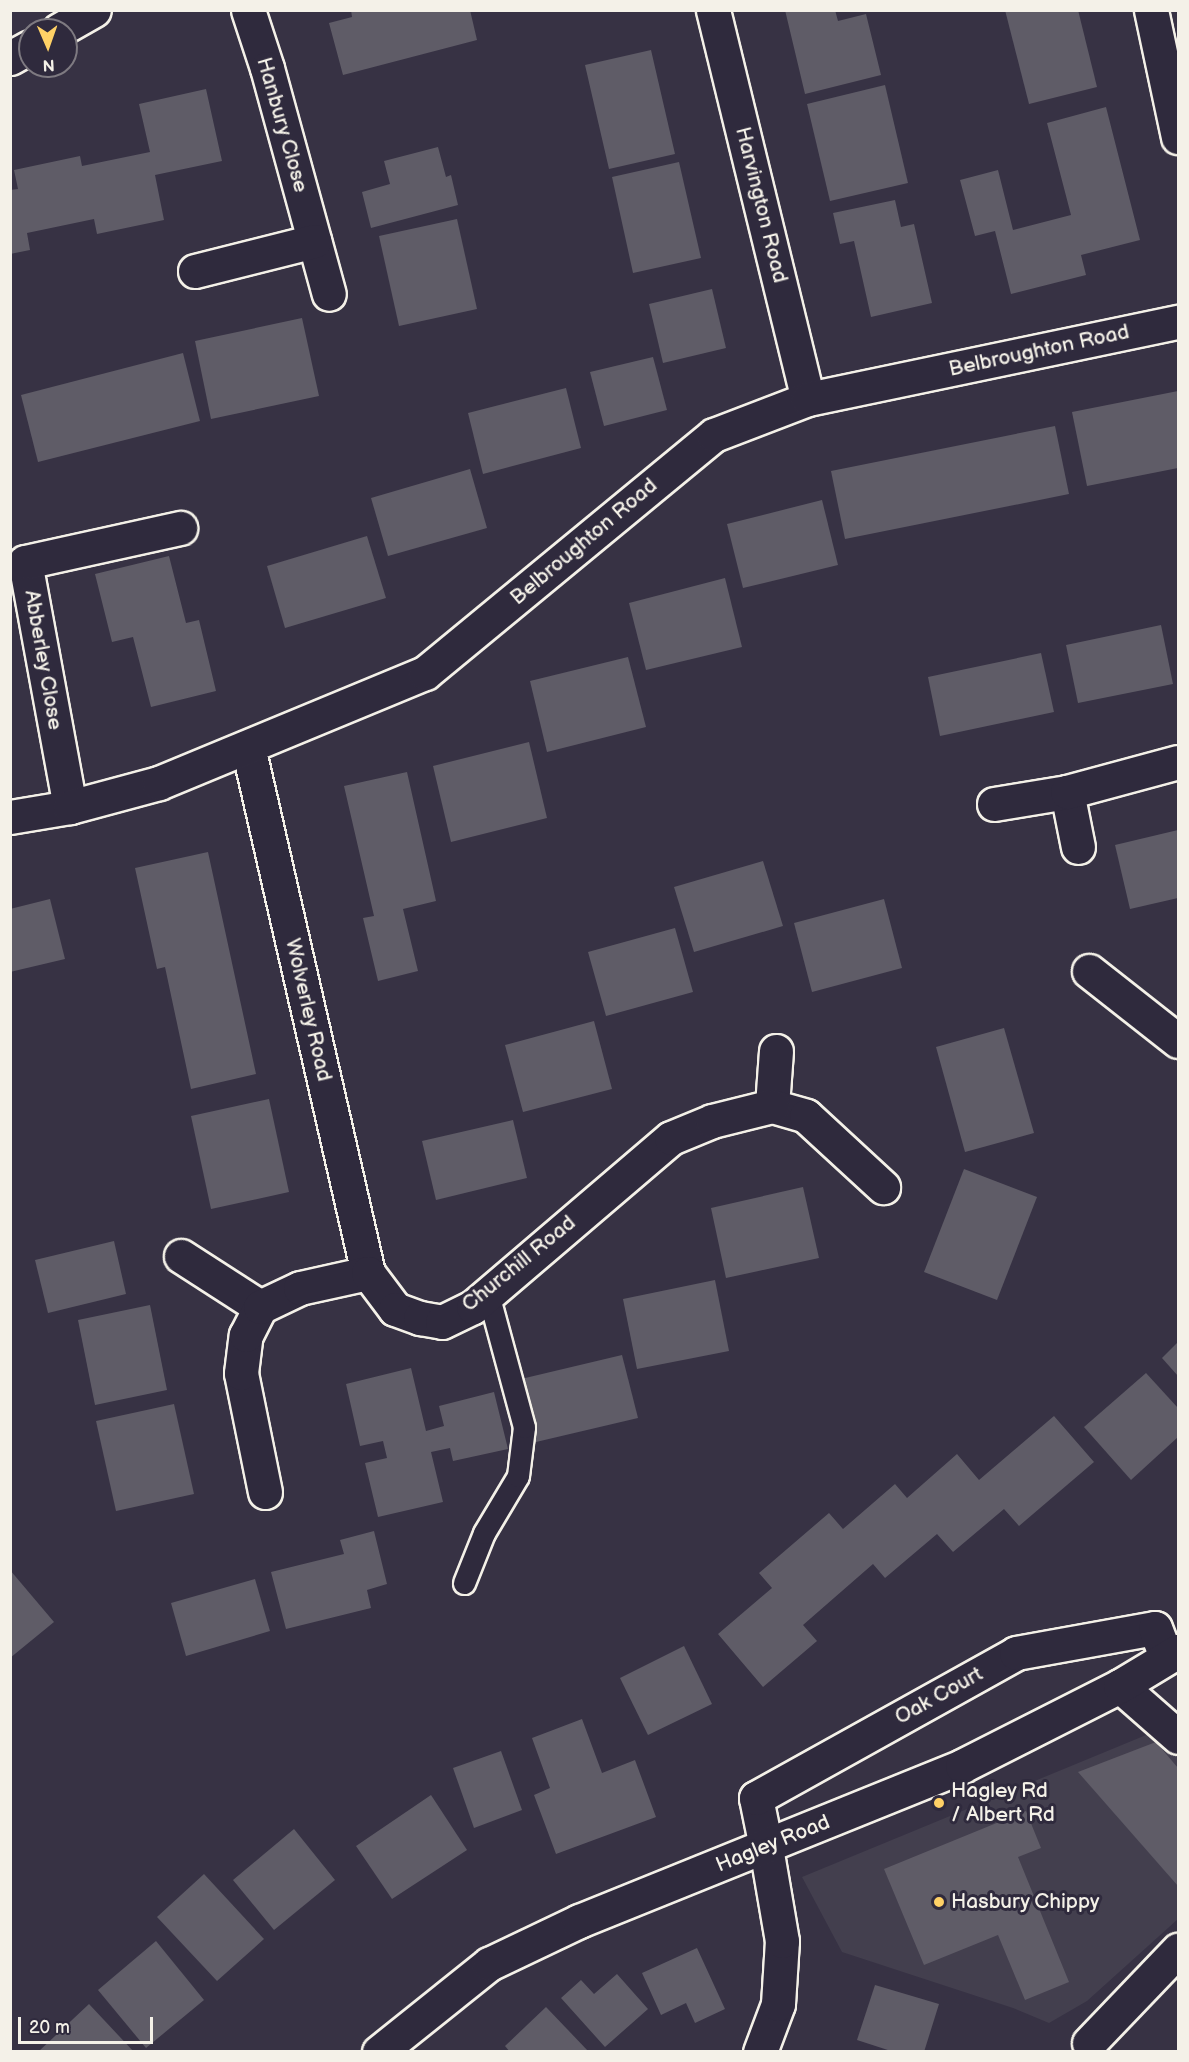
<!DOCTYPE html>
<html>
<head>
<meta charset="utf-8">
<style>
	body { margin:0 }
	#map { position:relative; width:1189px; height:2062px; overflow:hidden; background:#373244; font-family:"Balsamiq Sans",sans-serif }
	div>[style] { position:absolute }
	.built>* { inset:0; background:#433f4e }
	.building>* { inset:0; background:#5f5c67 }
	.roads { filter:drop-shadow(2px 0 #f4f1e8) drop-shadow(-2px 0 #f4f1e8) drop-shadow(0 2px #f4f1e8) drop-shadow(0 -2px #f4f1e8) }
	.service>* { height:21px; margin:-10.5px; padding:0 10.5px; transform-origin:10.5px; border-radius:10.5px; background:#2f2a3d }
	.minor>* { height:33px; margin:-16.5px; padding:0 16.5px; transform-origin:16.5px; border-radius:16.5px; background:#2f2a3d }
	.tertiary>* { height:33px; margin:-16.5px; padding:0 16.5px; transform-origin:16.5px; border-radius:16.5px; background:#2f2a3d }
	.secondary>* { height:33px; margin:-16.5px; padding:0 16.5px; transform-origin:16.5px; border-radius:16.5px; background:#2f2a3d }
	.dots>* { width:16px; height:16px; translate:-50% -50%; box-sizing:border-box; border:3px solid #2f2a3d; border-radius:50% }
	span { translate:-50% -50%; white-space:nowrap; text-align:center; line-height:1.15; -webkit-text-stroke:6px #2f2a3d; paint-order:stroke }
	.street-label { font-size:21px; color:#f4f1e8 }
	.poi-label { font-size:21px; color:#f4f1e8 }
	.left { translate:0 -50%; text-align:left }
	.frame { position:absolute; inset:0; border:12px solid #f4f1e8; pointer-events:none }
	.north { position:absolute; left:18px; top:18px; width:60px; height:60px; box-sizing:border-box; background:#2f2a3d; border:2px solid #7e7a81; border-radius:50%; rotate:178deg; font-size:16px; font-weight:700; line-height:24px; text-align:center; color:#f4f1e8 }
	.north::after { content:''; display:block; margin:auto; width:21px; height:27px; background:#ffd166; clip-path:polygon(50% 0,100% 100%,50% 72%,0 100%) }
	.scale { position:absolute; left:18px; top:2017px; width:135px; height:27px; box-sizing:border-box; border:3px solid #f4f1e8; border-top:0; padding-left:8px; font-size:18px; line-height:21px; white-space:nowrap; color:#f4f1e8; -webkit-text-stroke:4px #2f2a3d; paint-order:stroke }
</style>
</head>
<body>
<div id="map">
	<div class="built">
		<i style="clip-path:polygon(1151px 1733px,1178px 1757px,1178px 1919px,1087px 2001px,1049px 2023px,1013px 2008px,842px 1952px,802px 1877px)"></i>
	</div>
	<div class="building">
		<i style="clip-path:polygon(351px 10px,470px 10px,477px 40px,343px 75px,329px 23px,352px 17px)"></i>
		<i style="clip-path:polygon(785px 10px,835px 10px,838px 21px,866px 14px,881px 75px,805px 94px)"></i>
		<i style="clip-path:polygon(1005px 10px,1078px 10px,1097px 87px,1029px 104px)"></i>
		<i style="clip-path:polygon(651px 50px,675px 154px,609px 169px,585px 65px)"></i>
		<i style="clip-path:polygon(885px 85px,908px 183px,830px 201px,807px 104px)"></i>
		<i style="clip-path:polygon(206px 89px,222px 161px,155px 175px,164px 220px,97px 234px,94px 219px,27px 233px,30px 250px,10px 254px,10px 190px,18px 189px,14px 170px,80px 156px,82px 166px,150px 152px,139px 104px)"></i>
		<i style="clip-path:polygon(1106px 107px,1140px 240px,1081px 255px,1086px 275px,1011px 294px,995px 231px,975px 236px,960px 180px,998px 170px,1013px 230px,1071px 215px,1047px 123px)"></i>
		<i style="clip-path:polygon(438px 147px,446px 177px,451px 175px,458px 205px,371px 228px,362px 192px,390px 184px,384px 161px)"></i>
		<i style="clip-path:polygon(679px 162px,701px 258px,633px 273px,612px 177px)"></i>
		<i style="clip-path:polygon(895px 200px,901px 227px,914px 224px,932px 303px,871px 317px,854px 241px,840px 244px,833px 213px)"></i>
		<i style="clip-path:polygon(457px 219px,477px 309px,399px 326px,379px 236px)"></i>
		<i style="clip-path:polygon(712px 289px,726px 348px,663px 363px,649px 304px)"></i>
		<i style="clip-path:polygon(302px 318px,319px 396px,211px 419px,195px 341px)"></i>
		<i style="clip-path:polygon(183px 353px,200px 421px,38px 462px,21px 395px)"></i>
		<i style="clip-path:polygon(653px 357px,667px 410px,604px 426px,590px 372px)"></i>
		<i style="clip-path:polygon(566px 388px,581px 448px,483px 474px,468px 413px)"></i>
		<i style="clip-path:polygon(1178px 391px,1178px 468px,1087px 486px,1072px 412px)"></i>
		<i style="clip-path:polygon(1055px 426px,1069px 494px,845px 539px,831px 471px)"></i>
		<i style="clip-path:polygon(470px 469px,487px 528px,388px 556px,371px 498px)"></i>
		<i style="clip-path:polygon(822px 500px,838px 565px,743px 588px,727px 524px)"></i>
		<i style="clip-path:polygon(367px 536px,386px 598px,285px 628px,267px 566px)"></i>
		<i style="clip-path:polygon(169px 556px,186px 623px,199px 620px,216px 691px,151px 707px,133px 637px,112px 642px,95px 574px)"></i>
		<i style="clip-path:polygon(725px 578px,742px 647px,646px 670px,629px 603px)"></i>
		<i style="clip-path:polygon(1161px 625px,1173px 684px,1078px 703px,1066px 645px)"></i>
		<i style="clip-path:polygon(1041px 653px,1054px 712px,940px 736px,928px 677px)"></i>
		<i style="clip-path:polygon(628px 657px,646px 727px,547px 752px,530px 681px)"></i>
		<i style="clip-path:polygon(529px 742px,547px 818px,451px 842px,433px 766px)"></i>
		<i style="clip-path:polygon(407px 772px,436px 901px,403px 909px,418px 971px,378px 981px,363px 918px,374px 916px,344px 786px)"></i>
		<i style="clip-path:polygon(1178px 830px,1178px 898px,1130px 909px,1115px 845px)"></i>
		<i style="clip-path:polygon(208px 852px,256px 1074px,191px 1089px,165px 967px,157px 969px,135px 868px)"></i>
		<i style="clip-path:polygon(763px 861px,783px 926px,694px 952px,674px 887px)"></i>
		<i style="clip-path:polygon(50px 899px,65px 959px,10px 972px,10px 909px)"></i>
		<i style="clip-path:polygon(884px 899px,902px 968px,812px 992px,794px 923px)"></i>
		<i style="clip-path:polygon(675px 928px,693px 992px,606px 1016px,588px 952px)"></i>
		<i style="clip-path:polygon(594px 1021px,612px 1089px,523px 1112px,505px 1045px)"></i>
		<i style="clip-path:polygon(1004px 1028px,1034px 1133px,965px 1152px,936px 1047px)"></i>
		<i style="clip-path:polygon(269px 1099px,289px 1192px,211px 1209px,191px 1116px)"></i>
		<i style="clip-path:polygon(513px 1120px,527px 1178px,436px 1200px,422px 1141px)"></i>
		<i style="clip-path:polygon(964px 1169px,1037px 1197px,997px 1300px,924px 1272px)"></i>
		<i style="clip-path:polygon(803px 1187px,819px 1258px,726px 1278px,711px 1208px)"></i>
		<i style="clip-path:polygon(114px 1241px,126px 1294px,48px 1313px,35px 1260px)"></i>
		<i style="clip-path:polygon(715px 1280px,729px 1351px,637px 1369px,623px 1299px)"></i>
		<i style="clip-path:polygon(150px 1305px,167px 1390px,95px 1405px,78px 1320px)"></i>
		<i style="clip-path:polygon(1178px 1342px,1178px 1376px,1162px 1358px)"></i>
		<i style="clip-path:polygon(622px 1355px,638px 1418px,536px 1442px,521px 1379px)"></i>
		<i style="clip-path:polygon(411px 1368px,426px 1431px,444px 1426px,439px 1406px,494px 1392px,508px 1449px,453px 1461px,450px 1448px,431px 1452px,443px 1502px,378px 1517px,365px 1463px,387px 1458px,383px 1441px,360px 1446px,346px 1384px)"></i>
		<i style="clip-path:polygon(1146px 1373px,1178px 1408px,1178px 1437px,1131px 1480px,1084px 1427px)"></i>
		<i style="clip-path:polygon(174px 1404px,194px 1494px,116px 1511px,96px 1421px)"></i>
		<i style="clip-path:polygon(1054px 1416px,1094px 1462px,1019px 1526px,1004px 1509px,953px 1552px,937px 1534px,885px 1578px,873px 1564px,803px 1625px,817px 1641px,763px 1687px,718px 1634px,772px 1588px,759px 1573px,829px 1513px,843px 1529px,895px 1484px,907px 1498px,957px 1454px,979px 1480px)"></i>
		<i style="clip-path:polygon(374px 1531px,387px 1584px,367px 1590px,371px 1608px,286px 1629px,271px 1572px,344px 1554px,340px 1540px)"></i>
		<i style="clip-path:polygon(10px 1570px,54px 1622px,10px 1658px)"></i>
		<i style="clip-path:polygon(255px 1579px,270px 1631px,186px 1656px,171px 1603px)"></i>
		<i style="clip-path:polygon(684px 1646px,712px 1704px,648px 1735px,620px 1678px)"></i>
		<i style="clip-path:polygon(582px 1719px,602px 1773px,635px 1760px,656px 1817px,556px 1854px,534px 1795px,550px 1788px,532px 1738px)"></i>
		<i style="clip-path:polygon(1156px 1742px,1178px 1768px,1178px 1886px,1078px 1772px)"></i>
		<i style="clip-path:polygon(501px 1751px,522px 1810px,474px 1828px,453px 1768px)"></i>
		<i style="clip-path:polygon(431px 1795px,467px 1850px,392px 1899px,356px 1846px)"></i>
		<i style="clip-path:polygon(1026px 1811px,1041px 1848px,1018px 1857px,1069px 1982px,1025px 2000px,998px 1935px,924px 1965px,884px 1869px)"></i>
		<i style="clip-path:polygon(294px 1829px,335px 1880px,274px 1930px,233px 1880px)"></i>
		<i style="clip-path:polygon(204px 1874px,264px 1939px,217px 1981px,157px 1917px)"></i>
		<i style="clip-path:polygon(156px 1941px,204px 2000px,146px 2048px,98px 1990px)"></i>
		<i style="clip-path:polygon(697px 1948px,725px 2009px,695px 2023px,686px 2003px,661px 2015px,642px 1973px)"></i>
		<i style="clip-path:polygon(617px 1974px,648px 2009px,605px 2047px,561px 1998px,581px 1980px,594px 1994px)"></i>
		<i style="clip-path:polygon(875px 1985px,939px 2004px,924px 2052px,894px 2052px,857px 2040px)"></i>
		<i style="clip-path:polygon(89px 2004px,134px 2052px,38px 2052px)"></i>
		<i style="clip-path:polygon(546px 2007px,589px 2052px,510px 2052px,505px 2046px)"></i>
	</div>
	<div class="roads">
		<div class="service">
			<i style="left:464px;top:1583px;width:54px;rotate:-68.2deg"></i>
			<i style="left:484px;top:1533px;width:66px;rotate:-59.2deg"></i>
			<i style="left:518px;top:1476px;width:49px;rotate:-83deg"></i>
			<i style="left:524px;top:1427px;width:138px;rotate:-105.1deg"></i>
		</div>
		<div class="minor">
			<i style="left:248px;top:10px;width:61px;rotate:71.9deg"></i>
			<i style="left:267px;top:68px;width:234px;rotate:74.7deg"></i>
			<i style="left:713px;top:10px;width:400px;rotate:76.3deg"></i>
			<i style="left:1151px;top:10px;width:130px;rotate:78deg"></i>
			<i style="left:59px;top:30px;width:40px;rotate:-29.7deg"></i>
			<i style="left:10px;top:58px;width:23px;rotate:-29deg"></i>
			<i style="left:195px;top:271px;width:123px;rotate:-14.1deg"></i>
			<i style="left:248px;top:747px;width:540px;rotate:77.15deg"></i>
			<i style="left:1067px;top:792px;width:56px;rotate:78.7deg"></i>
			<i style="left:994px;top:804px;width:74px;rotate:-9.3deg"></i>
			<i style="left:1067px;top:792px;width:115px;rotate:-15.1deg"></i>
			<i style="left:70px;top:807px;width:249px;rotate:-100.4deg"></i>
			<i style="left:25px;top:562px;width:159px;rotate:-12.4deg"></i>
			<i style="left:10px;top:817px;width:61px;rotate:-9.5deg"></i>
			<i style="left:70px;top:807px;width:92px;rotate:-15.1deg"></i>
			<i style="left:159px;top:783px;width:288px;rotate:-22.5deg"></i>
			<i style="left:425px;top:673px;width:374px;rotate:-39.5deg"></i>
			<i style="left:714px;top:435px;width:101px;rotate:-21deg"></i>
			<i style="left:808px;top:399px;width:378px;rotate:-11.8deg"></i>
			<i style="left:1089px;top:971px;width:113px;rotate:38.2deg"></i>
			<i style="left:776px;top:1051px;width:55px;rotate:94.2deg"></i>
			<i style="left:772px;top:1106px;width:35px;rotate:16deg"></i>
			<i style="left:806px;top:1116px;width:105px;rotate:42.7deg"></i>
			<i style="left:181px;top:1256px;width:94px;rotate:32.8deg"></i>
			<i style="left:265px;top:1492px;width:121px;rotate:-101.4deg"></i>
			<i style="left:241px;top:1373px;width:38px;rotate:-83deg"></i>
			<i style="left:246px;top:1335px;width:31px;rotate:-63deg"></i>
			<i style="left:260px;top:1307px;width:44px;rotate:-25.4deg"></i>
			<i style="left:300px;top:1288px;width:70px;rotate:-12.4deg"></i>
			<i style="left:368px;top:1273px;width:45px;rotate:53.1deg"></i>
			<i style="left:395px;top:1309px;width:27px;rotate:20deg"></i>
			<i style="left:420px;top:1318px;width:22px;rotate:10deg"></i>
			<i style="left:442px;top:1322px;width:34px;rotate:-26deg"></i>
			<i style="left:473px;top:1307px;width:260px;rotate:-40.5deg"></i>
			<i style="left:671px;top:1138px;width:44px;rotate:-22.5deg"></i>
			<i style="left:712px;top:1121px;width:62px;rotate:-14deg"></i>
			<i style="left:1120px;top:1686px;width:77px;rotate:41.3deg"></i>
			<i style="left:766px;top:1847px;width:50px;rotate:-101.5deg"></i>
			<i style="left:756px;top:1798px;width:298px;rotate:-29.1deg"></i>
			<i style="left:1016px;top:1653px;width:141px;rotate:-10.2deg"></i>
			<i style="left:1155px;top:1628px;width:30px;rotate:69deg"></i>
			<i style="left:1089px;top:2043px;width:129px;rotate:-46.3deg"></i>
		</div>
		<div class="tertiary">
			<i style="left:760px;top:2052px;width:51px;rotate:-69.4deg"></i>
			<i style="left:778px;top:2004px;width:63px;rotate:-86.4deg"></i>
			<i style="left:782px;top:1941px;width:95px;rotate:-99.7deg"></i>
		</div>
		<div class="secondary">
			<i style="left:379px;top:2052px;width:141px;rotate:-38.7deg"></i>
			<i style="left:489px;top:1964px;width:100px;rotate:-25.5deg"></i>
			<i style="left:579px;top:1921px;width:413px;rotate:-22deg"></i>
			<i style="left:962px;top:1766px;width:177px;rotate:-26.9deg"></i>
			<i style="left:1120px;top:1686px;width:68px;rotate:-31.1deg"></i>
		</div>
	</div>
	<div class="dots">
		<i style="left:939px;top:1803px;background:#ffd166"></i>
		<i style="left:939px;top:1902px;background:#ffd166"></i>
	</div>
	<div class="street-label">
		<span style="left:282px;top:125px;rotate:74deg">Hanbury Close</span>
		<span style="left:761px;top:205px;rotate:76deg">Harvington Road</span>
		<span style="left:1039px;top:351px;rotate:-12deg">Belbroughton Road</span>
		<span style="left:584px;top:542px;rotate:-40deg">Belbroughton Road</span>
		<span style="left:43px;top:660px;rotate:80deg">Abberley Close</span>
		<span style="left:308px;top:1010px;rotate:77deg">Wolverley Road</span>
		<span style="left:519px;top:1264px;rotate:-39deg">Churchill Road</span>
		<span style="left:939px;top:1696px;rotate:-29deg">Oak Court</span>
		<span style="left:773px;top:1844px;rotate:-22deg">Hagley Road</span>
	</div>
	<div class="poi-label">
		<span class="left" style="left:951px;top:1803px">Hagley Rd<br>/ Albert Rd</span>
		<span class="left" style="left:951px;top:1902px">Hasbury Chippy</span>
	</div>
	<div class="frame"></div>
	<div class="north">N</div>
	<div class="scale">20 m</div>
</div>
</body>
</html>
